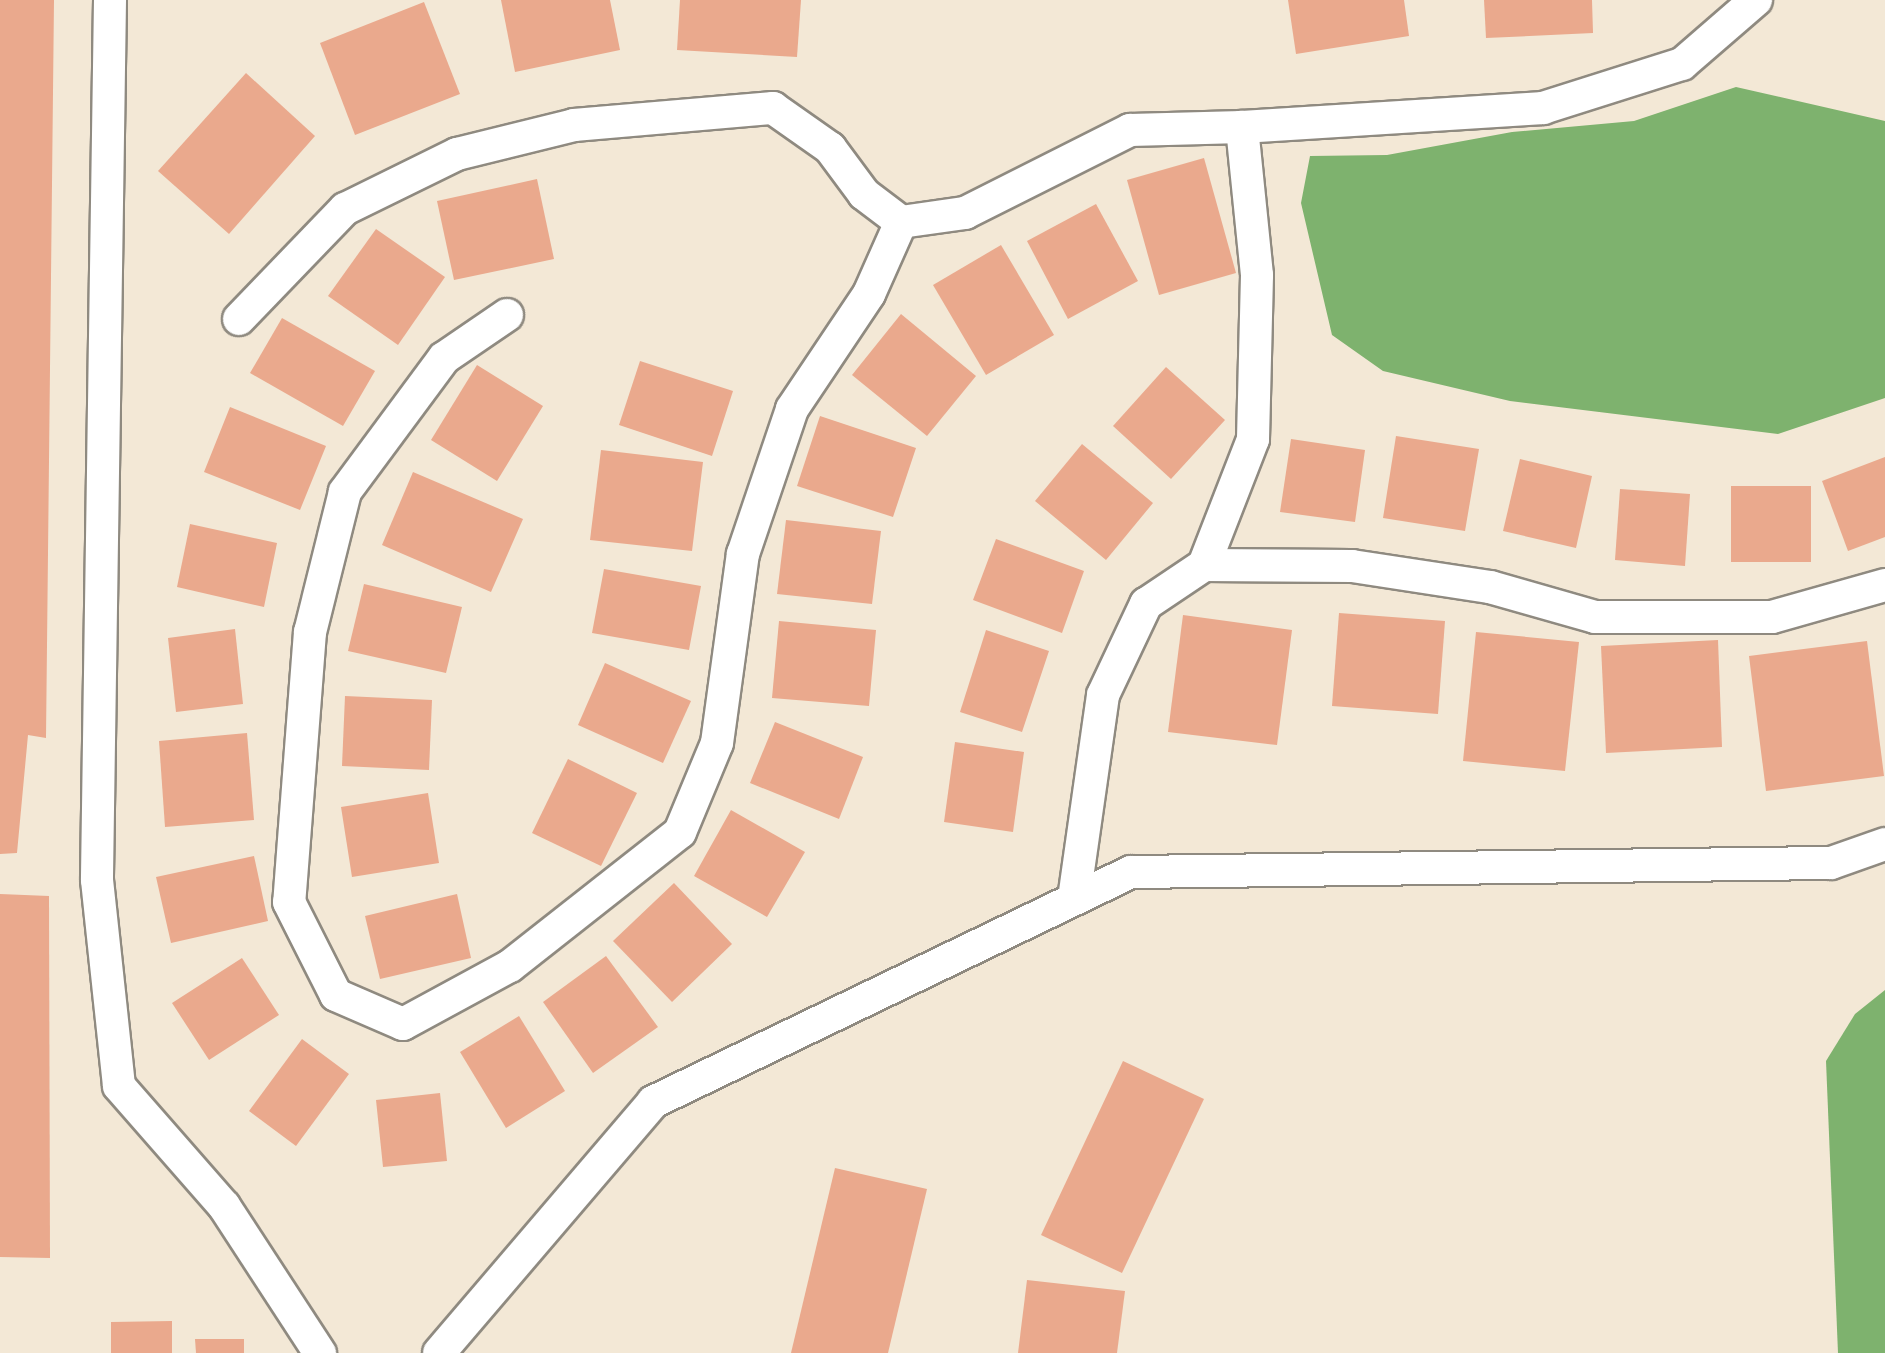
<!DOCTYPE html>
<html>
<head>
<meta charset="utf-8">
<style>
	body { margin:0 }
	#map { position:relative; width:1885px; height:1353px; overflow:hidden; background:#f3e8d6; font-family:Pangolin,sans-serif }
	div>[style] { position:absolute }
	.forest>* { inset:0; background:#7eb26e }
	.building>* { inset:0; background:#eaa98d }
	.roads { filter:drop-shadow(2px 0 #8f8a80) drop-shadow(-2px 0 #8f8a80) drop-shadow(0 2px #8f8a80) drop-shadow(0 -2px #8f8a80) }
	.street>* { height:32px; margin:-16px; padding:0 16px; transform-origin:16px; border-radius:16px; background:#fff }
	span { translate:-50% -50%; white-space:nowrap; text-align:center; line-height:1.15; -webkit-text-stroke:7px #f6f6f2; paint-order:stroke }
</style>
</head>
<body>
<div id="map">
	<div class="forest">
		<i style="clip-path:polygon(1736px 87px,1885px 121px,1885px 398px,1778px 434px,1510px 401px,1383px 371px,1332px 335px,1301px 203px,1310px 156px,1387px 155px,1512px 132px,1634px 121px)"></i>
		<i style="clip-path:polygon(1885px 990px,1885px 1353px,1838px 1353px,1826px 1061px,1855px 1014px)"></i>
	</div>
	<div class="building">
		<i style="clip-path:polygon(0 0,54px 0,46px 738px,28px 735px,17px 853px,0 854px)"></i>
		<i style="clip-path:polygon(501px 0,610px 0,620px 50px,515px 72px)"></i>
		<i style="clip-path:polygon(680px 0,801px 0,797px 57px,677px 50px)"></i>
		<i style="clip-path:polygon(1288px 0,1404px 0,1409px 36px,1296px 54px)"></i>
		<i style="clip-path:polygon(1484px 0,1592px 0,1593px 33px,1486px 38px)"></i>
		<i style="clip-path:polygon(424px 2px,460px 94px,355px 135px,320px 43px)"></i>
		<i style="clip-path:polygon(246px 73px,315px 136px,229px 234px,158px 171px)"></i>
		<i style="clip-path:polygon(1204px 158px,1236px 273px,1159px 295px,1127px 180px)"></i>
		<i style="clip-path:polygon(537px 179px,554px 259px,454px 280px,437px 201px)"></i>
		<i style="clip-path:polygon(1096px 204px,1138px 281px,1068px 319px,1027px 241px)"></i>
		<i style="clip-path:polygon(376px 229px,445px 277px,398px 345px,328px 296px)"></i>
		<i style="clip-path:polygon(1001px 245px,1054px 335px,986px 375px,933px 285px)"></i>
		<i style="clip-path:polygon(901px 314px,976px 376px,927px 436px,852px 375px)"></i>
		<i style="clip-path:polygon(282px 318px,375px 371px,343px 426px,250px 373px)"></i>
		<i style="clip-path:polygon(640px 361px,733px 391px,712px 456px,619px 425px)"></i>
		<i style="clip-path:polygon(477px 365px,543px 406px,497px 481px,431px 440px)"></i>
		<i style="clip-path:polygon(1166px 367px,1225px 420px,1171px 479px,1113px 426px)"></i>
		<i style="clip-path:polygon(230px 407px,326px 446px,300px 510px,204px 472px)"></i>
		<i style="clip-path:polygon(820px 416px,916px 448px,893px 517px,797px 486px)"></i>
		<i style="clip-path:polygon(1396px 436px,1479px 449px,1465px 531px,1383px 518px)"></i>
		<i style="clip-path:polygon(1291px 439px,1365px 450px,1355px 522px,1280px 512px)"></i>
		<i style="clip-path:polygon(1082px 444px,1153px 503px,1106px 560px,1035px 501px)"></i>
		<i style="clip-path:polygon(601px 450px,703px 462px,692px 551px,590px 540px)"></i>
		<i style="clip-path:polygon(1885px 457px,1885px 537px,1848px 551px,1822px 481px)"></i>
		<i style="clip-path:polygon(1520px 459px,1592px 476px,1576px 548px,1503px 531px)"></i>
		<i style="clip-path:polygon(413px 472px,523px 519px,491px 592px,382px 545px)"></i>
		<i style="clip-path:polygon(1731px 486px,1811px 486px,1811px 562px,1731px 562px)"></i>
		<i style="clip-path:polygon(1620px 489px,1690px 494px,1685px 566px,1615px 560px)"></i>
		<i style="clip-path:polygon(786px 520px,881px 531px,872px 604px,777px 594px)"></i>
		<i style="clip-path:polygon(190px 524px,277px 543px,264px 607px,177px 587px)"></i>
		<i style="clip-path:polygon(996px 539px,1084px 571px,1062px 633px,973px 600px)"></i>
		<i style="clip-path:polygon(604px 569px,701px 586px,689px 650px,592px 633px)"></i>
		<i style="clip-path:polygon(364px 584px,462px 607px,446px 673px,348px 651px)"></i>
		<i style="clip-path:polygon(1339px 613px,1445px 621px,1438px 714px,1332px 706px)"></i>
		<i style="clip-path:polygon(1183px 615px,1292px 630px,1277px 745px,1168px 732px)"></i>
		<i style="clip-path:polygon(779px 621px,876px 630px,869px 706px,772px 698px)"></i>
		<i style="clip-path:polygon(235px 629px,243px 704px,176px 712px,168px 638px)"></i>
		<i style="clip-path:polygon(986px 630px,1049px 651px,1022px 732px,960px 712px)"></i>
		<i style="clip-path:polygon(1476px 632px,1579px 642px,1565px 771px,1463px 761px)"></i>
		<i style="clip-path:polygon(1718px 640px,1722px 747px,1606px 753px,1601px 646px)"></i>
		<i style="clip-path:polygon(1867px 641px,1884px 776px,1766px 791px,1749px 656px)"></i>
		<i style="clip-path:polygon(605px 663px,691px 701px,663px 763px,578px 725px)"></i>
		<i style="clip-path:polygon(345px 696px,432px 700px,429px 770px,342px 766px)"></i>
		<i style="clip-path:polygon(775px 722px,863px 757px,839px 819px,750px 783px)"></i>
		<i style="clip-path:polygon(247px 733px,254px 820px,165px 827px,159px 741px)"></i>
		<i style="clip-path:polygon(955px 742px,1024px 752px,1013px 832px,944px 822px)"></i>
		<i style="clip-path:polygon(568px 759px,637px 793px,601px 866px,532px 833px)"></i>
		<i style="clip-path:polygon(428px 793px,439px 863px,352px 877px,341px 807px)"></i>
		<i style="clip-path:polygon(731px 810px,805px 852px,767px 917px,694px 876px)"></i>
		<i style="clip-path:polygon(254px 856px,268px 921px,171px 943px,156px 877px)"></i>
		<i style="clip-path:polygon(674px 883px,732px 944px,672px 1002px,613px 941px)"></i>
		<i style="clip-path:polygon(0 894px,49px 896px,50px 1258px,0 1257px)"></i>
		<i style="clip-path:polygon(457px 894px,471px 958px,380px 979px,365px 916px)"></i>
		<i style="clip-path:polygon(606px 956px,658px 1027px,593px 1073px,543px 1002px)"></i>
		<i style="clip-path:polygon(242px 958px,279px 1015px,209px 1060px,172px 1003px)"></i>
		<i style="clip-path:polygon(519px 1016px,565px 1091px,506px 1128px,460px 1052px)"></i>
		<i style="clip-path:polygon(302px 1039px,349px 1074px,296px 1146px,249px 1111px)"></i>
		<i style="clip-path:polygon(1123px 1061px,1204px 1099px,1122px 1273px,1041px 1235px)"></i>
		<i style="clip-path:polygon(440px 1093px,447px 1161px,383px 1167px,376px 1100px)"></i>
		<i style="clip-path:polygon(835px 1168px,927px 1189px,888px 1353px,791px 1353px)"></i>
		<i style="clip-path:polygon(1027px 1280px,1125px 1291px,1117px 1353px,1018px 1353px)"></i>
		<i style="clip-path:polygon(172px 1321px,172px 1353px,111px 1353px,111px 1322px)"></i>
		<i style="clip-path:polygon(195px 1339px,244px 1339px,244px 1353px,196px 1353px)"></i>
	</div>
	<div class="roads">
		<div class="street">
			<i style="left:110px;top:0;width:880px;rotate:90.85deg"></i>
			<i style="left:97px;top:880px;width:207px;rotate:83.9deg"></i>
			<i style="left:119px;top:1086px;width:159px;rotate:48.8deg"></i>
			<i style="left:224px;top:1206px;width:176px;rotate:56.9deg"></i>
			<i style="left:507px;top:315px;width:76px;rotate:145.7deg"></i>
			<i style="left:444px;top:358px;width:167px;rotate:126.5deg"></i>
			<i style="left:345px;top:492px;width:144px;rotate:104deg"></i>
			<i style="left:310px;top:632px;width:271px;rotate:94.4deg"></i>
			<i style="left:289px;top:902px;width:104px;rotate:63.2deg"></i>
			<i style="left:336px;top:995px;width:73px;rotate:23.4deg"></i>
			<i style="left:403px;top:1024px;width:122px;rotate:-28.5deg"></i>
			<i style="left:510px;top:966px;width:216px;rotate:-38.2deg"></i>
			<i style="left:680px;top:832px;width:96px;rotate:-67.4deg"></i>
			<i style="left:717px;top:743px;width:191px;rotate:-82.2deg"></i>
			<i style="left:743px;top:554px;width:153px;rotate:-71.3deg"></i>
			<i style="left:792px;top:409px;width:138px;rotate:-56.2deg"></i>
			<i style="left:869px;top:294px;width:79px;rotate:-66deg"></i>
			<i style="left:239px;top:319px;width:153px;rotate:-46.1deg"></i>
			<i style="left:345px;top:209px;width:125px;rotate:-26.2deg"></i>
			<i style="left:457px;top:154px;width:121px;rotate:-13.9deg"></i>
			<i style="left:574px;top:125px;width:200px;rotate:-4.9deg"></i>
			<i style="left:773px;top:108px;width:70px;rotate:35.1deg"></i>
			<i style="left:830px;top:148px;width:57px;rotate:53.5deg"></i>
			<i style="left:864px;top:194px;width:46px;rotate:37.1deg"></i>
			<i style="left:901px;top:222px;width:65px;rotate:-8deg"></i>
			<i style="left:965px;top:213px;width:185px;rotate:-26.7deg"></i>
			<i style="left:1130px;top:130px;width:112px;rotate:-1.5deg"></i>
			<i style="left:1204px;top:565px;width:135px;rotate:-68.7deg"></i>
			<i style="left:1253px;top:439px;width:164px;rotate:-88.6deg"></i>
			<i style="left:1257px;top:275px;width:149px;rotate:-95.8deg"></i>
			<i style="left:1242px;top:127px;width:302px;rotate:-3.6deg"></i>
			<i style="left:1543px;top:108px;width:146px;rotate:-17.6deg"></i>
			<i style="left:1682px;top:64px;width:98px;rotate:-40.9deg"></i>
			<i style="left:1074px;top:899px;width:206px;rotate:-81.9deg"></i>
			<i style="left:1103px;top:695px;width:101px;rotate:-64.7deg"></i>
			<i style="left:1146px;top:604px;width:70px;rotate:-33.9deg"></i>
			<i style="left:1204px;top:565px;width:148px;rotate:0.4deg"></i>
			<i style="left:1352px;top:566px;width:140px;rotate:8.7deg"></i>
			<i style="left:1490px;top:587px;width:109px;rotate:15.9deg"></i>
			<i style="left:1595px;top:617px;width:177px"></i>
			<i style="left:1772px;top:617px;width:117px;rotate:-15.8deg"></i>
			<i style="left:439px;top:1353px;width:330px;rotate:-49.5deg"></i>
			<i style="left:653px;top:1102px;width:530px;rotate:-25.7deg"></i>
			<i style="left:1131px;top:872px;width:700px;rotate:-0.74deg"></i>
			<i style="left:1831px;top:863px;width:57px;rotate:-19.4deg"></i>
		</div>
	</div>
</div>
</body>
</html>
